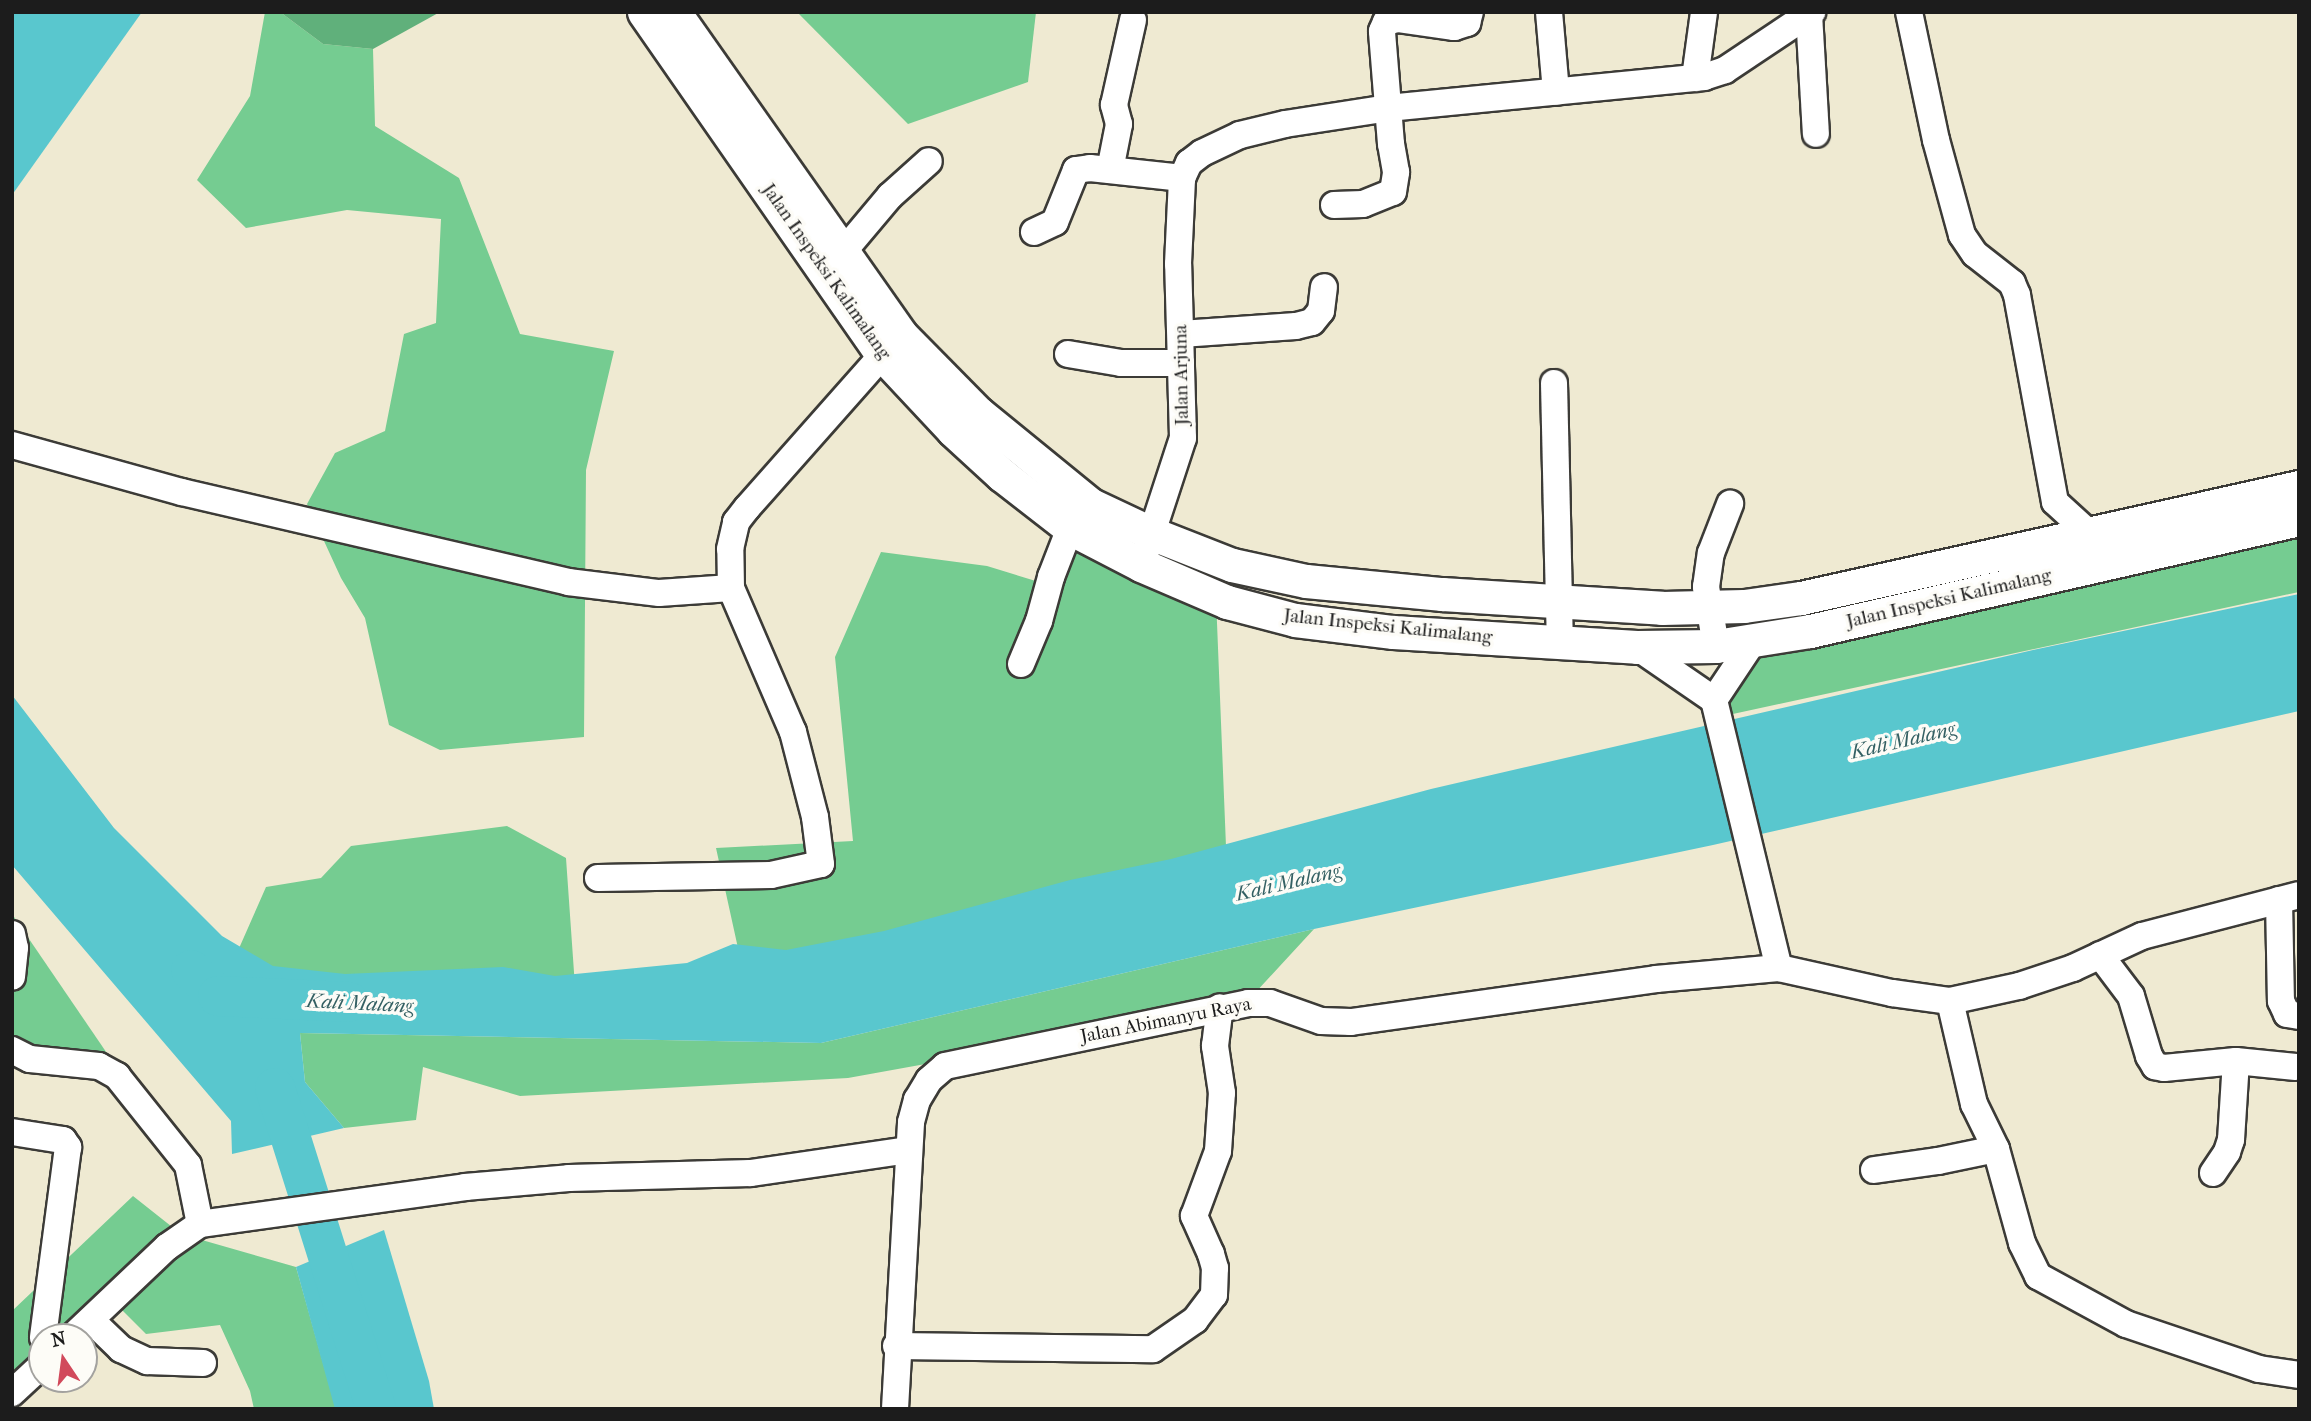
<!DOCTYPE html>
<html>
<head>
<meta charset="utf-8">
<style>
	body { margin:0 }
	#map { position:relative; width:2311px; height:1421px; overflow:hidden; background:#efead2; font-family:"IM FELL French Canon",serif }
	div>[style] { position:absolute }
	.green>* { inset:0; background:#75cc91 }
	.forest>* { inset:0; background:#60b07b }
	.water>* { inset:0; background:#59c7ce }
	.river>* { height:40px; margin:-20px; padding:0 20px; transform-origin:20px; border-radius:20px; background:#59c7ce }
	.roads { filter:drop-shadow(2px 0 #3c3b37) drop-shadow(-2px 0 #3c3b37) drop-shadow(0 2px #3c3b37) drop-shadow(0 -2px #3c3b37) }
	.minor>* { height:26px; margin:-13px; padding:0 13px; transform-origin:13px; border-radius:13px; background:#fff }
	.major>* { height:33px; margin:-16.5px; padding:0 16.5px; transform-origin:16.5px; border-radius:16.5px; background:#fff }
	span { translate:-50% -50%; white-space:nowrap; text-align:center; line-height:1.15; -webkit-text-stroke:7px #fdfcf7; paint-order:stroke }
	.street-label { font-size:19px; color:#1c1c1c }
	.water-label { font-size:21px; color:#346063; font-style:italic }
	.frame { position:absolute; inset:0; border:14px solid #1c1c1c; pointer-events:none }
	.north { position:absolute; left:28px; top:1323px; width:70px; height:70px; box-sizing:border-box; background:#fdfcf7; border:2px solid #a3a29f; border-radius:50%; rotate:347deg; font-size:19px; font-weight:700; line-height:28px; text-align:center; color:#1c1c1c }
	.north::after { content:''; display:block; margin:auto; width:24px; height:32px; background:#d1495b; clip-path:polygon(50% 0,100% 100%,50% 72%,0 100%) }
</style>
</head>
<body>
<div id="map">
	<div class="green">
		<i style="clip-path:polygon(265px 12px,280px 12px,323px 44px,373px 49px,375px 126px,459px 178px,520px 334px,614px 351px,586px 470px,584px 737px,440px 750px,389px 725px,365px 618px,341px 578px,307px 504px,335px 453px,385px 431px,404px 334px,436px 323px,441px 219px,347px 210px,246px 228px,197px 180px,250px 96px)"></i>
		<i style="clip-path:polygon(797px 12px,1036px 12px,1028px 82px,908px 124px)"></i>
		<i style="clip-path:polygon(2299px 519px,2299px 592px,1719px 717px,1752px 643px)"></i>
		<i style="clip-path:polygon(1079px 524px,1216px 598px,1228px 896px,745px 980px,716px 848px,853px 841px,835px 657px,881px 552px,987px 566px,1062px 589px)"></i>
		<i style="clip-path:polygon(507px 826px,566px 858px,577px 1015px,218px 996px,266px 887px,321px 878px,351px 846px)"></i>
		<i style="clip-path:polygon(12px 914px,115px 1065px,12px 1045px)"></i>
		<i style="clip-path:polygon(1314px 929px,1242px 1007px,848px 1078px,520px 1096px,423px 1067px,416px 1120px,344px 1128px,305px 1082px,300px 1033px,821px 1043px)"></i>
		<i style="clip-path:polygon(133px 1196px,181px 1234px,296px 1267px,336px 1409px,254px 1409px,250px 1391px,220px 1325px,146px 1334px,109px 1297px,63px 1337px,42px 1337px,42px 1355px,12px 1382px,12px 1311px)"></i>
	</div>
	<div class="forest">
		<i style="clip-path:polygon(280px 12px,440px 12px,373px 49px,323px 44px)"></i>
	</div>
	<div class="water">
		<i style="clip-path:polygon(12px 12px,142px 12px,12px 195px)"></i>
		<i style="clip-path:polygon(2299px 594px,2299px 711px,1713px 845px,1314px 929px,821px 1043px,300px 1033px,305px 1082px,344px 1128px,232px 1154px,231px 1121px,12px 865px,12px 695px,114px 828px,222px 936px,273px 966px,345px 974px,503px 967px,555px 976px,687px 963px,733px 944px,786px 950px,884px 931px,1070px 880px,1171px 859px,1431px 789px,2033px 650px)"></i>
		<i style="clip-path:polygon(384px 1230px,429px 1381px,434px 1409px,335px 1409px,296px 1267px)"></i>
	</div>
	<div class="river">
		<i style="left:191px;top:970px;width:37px;rotate:44deg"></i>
		<i style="left:218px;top:996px;width:131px;rotate:2.6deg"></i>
		<i style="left:275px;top:1088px;width:337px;rotate:72.5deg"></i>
	</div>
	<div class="roads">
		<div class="minor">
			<i style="left:1549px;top:12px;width:80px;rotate:85deg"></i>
			<i style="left:1909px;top:12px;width:131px;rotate:78.1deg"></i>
			<i style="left:1936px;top:140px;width:98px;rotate:74.7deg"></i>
			<i style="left:1962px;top:235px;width:23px;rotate:56deg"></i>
			<i style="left:1975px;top:254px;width:47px;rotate:38.1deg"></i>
			<i style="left:2012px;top:283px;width:13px;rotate:67deg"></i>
			<i style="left:2017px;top:295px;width:210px;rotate:79.6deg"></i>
			<i style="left:2055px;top:502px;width:46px;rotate:42.4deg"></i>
			<i style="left:1809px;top:14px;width:120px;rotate:86.7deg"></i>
			<i style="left:1695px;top:78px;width:67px;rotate:-82.2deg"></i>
			<i style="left:1110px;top:170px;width:47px;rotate:-78.9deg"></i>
			<i style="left:1119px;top:124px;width:20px;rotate:-105deg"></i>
			<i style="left:1114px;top:105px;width:87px;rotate:-77.4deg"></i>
			<i style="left:1334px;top:205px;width:29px;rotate:-2deg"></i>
			<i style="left:1363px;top:204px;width:32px;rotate:-22deg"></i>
			<i style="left:1393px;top:192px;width:20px;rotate:-81deg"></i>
			<i style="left:1396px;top:172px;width:28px;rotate:-100deg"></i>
			<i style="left:1391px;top:144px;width:113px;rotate:-94.6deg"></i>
			<i style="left:1382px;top:31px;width:10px;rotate:-66deg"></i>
			<i style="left:1386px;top:22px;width:11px;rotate:-15deg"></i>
			<i style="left:1397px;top:19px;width:58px;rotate:8deg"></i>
			<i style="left:1454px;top:27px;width:14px;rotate:-17deg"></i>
			<i style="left:1467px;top:23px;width:11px;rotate:-75deg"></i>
			<i style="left:1034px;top:232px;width:23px;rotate:-25deg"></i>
			<i style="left:1055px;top:222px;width:56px;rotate:-68deg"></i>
			<i style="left:1076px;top:170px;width:14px;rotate:-8deg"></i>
			<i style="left:1090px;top:168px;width:93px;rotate:6.2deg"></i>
			<i style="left:832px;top:265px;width:90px;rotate:-50deg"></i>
			<i style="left:890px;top:196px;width:52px;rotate:-41.9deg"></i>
			<i style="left:1181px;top:334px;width:115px;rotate:-4deg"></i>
			<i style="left:1296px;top:326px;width:16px;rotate:-14deg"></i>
			<i style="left:1312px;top:322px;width:14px;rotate:-51deg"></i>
			<i style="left:1321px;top:311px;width:24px;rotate:-83deg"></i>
			<i style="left:1068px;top:354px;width:54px;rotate:9.6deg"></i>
			<i style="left:1121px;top:363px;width:60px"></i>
			<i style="left:1554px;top:383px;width:260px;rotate:88.7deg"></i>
			<i style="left:12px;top:445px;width:176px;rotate:15.5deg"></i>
			<i style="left:182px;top:492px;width:396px;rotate:13.1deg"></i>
			<i style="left:568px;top:582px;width:92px;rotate:6.9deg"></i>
			<i style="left:659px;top:593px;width:72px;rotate:-4deg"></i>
			<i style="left:1146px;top:551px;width:119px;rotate:-71.9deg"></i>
			<i style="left:1183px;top:438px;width:174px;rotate:-91.6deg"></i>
			<i style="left:1178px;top:264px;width:86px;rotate:-87.3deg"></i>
			<i style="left:1182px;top:178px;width:17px;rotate:-65deg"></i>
			<i style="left:1189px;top:163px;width:16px;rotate:-38deg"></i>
			<i style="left:1202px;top:153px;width:42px;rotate:-25.3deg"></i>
			<i style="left:1240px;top:135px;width:46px;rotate:-13.7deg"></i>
			<i style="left:1285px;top:124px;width:104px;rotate:-8.8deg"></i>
			<i style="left:1388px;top:108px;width:318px;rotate:-5.6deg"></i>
			<i style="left:1704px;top:77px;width:22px;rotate:-18deg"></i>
			<i style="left:1725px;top:70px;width:105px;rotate:-33.7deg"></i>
			<i style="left:1716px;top:646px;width:60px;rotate:-99.6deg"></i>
			<i style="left:1706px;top:587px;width:34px;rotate:-82deg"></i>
			<i style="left:1711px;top:553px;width:53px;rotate:-68.8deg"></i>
			<i style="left:1637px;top:647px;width:93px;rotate:34.5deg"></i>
			<i style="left:1714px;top:700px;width:276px;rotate:76.4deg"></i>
			<i style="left:1779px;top:968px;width:116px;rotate:12.5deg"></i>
			<i style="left:1892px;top:993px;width:59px;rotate:7.9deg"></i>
			<i style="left:1950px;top:1001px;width:71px;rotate:-12.3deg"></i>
			<i style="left:2019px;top:986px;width:57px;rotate:-18.4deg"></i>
			<i style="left:2073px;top:968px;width:76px;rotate:-24.9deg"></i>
			<i style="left:2142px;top:936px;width:162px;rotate:-14.6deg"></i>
			<i style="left:1021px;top:664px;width:47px;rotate:-67.3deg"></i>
			<i style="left:1039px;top:621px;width:46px;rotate:-74.7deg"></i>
			<i style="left:1051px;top:577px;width:53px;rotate:-68.8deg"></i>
			<i style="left:1714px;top:700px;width:69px;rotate:-56.3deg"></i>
			<i style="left:598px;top:878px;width:173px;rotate:-1deg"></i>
			<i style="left:771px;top:875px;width:51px;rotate:-12.4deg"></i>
			<i style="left:821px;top:864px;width:47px;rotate:-97.3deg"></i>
			<i style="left:815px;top:817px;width:88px;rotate:-104.5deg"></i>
			<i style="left:793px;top:732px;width:157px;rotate:-113.3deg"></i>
			<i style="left:731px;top:588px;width:39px;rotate:-91deg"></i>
			<i style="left:730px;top:549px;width:28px;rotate:-77deg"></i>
			<i style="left:736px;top:522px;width:18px;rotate:-52deg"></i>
			<i style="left:747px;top:508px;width:223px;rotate:-48.5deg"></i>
			<i style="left:2279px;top:900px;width:101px;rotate:88.9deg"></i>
			<i style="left:2281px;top:1001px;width:14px;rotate:65deg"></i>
			<i style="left:2287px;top:1014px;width:12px;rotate:9deg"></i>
			<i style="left:12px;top:934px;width:14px;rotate:78deg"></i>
			<i style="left:15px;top:948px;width:29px;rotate:96deg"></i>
			<i style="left:2100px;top:955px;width:51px;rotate:52.9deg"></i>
			<i style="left:2131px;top:996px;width:63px;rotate:73.3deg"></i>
			<i style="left:2149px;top:1056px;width:12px;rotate:59deg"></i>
			<i style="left:2155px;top:1066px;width:9px;rotate:13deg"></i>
			<i style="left:2164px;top:1068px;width:72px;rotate:-5.6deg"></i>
			<i style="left:2236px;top:1061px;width:60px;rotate:5.7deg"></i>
			<i style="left:1950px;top:1001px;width:106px;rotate:76.9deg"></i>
			<i style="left:1974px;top:1104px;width:50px;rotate:63.9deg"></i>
			<i style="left:1996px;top:1149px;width:98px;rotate:74.5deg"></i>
			<i style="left:2022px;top:1243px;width:37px;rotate:64deg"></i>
			<i style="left:2038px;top:1276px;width:100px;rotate:28.6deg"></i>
			<i style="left:2126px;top:1324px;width:140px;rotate:18.7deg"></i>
			<i style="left:2259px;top:1369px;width:40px;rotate:8.5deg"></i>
			<i style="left:12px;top:1050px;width:20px;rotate:27deg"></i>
			<i style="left:30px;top:1059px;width:69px;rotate:5.8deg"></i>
			<i style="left:99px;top:1066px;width:21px;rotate:29deg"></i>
			<i style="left:117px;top:1076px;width:114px;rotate:51.4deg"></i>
			<i style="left:188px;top:1165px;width:60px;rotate:78.5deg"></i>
			<i style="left:12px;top:1132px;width:52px;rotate:8.9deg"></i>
			<i style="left:63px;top:1140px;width:9px;rotate:54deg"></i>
			<i style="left:68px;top:1147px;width:192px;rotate:97.5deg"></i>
			<i style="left:1874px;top:1170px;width:65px;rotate:-8deg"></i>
			<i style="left:1938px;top:1161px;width:59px;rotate:-11.7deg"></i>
			<i style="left:2213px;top:1173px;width:25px;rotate:-56deg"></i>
			<i style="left:2227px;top:1152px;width:13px;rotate:-72deg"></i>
			<i style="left:2231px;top:1140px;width:79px;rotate:-86.4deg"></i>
			<i style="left:91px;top:1320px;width:42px;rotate:44deg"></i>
			<i style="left:121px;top:1349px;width:29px;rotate:25deg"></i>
			<i style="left:147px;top:1361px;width:56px;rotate:2deg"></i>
			<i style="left:72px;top:1337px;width:131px;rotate:-43.5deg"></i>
			<i style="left:167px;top:1247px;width:40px;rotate:-34.9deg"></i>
			<i style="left:200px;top:1224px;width:268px;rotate:-7.9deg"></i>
			<i style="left:465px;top:1187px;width:104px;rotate:-4.9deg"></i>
			<i style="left:569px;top:1178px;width:182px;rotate:-1.6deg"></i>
			<i style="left:751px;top:1173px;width:159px;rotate:-8.3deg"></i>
			<i style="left:896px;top:1346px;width:257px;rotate:0.7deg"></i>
			<i style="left:1153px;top:1349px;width:51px;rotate:-34.6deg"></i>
			<i style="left:1195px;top:1320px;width:31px;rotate:-53deg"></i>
			<i style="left:1214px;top:1295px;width:27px;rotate:-88deg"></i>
			<i style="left:1215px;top:1268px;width:15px;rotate:-106deg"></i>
			<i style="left:1211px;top:1254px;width:42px;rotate:-114.1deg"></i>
			<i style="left:1194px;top:1216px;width:69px;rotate:-69.7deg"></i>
			<i style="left:1218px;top:1151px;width:58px;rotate:-86.1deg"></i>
			<i style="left:1222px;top:1093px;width:48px;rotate:-98.5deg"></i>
			<i style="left:1215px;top:1046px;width:39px;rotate:-83deg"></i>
			<i style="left:12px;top:1393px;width:41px;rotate:-43deg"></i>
			<i style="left:895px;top:1409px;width:287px;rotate:-86.8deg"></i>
			<i style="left:911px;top:1122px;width:23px;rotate:-75deg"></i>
			<i style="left:917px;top:1100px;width:23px;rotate:-59deg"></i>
			<i style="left:929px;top:1080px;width:21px;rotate:-41deg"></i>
			<i style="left:945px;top:1066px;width:309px;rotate:-11.7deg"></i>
			<i style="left:1248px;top:1003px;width:22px"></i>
			<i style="left:1270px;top:1003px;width:54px;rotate:19.4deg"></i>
			<i style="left:1321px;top:1021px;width:30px;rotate:2deg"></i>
			<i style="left:1351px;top:1022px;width:308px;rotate:-8deg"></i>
			<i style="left:1656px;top:979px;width:123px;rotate:-5.1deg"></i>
		</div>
		<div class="major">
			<i style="left:644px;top:12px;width:417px;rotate:55.2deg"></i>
			<i style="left:882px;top:354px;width:104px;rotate:46.9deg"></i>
			<i style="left:953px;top:430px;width:67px;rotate:42.6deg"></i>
			<i style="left:1002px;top:475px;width:86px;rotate:37.9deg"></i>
			<i style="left:1070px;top:528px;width:80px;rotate:27.5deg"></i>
			<i style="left:1141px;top:565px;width:94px;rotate:23.3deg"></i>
			<i style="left:1227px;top:602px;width:70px;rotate:14.8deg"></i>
			<i style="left:1295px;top:620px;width:99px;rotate:7deg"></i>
			<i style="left:1393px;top:632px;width:244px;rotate:3.5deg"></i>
			<i style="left:1637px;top:647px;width:79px;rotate:-0.7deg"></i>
			<i style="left:1716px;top:646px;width:95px;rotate:-9.1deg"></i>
			<i style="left:1810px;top:631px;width:502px;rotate:-12.9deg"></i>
			<i style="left:674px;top:12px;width:393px;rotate:54.9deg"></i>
			<i style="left:900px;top:334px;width:111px;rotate:45.4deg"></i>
			<i style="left:978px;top:413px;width:146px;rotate:39.2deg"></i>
			<i style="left:1091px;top:505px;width:68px;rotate:25.1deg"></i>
			<i style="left:1153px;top:534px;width:85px;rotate:21.4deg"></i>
			<i style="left:1232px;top:565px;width:76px;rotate:12.2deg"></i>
			<i style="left:1306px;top:581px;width:137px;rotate:5.5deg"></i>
			<i style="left:1442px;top:594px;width:220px;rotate:3.6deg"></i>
			<i style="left:1662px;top:608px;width:82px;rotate:-1.4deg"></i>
			<i style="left:1744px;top:606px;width:58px;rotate:-8deg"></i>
			<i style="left:1801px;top:598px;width:510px;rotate:-12.57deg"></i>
		</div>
	</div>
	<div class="street-label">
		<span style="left:826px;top:272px;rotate:55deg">Jalan Inspeksi Kalimalang</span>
		<span style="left:1182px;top:375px;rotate:-91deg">Jalan Arjuna</span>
		<span style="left:1949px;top:599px;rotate:-13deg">Jalan Inspeksi Kalimalang</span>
		<span style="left:1388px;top:627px;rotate:6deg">Jalan Inspeksi Kalimalang</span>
		<span style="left:1166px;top:1021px;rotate:-11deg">Jalan Abimanyu Raya</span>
	</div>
	<div class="water-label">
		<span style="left:1903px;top:740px;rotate:-13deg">Kali Malang</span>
		<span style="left:1288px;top:882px;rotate:-13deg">Kali Malang</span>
		<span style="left:360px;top:1003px;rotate:3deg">Kali Malang</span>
	</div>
	<div class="frame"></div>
	<div class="north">N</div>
</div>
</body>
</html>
